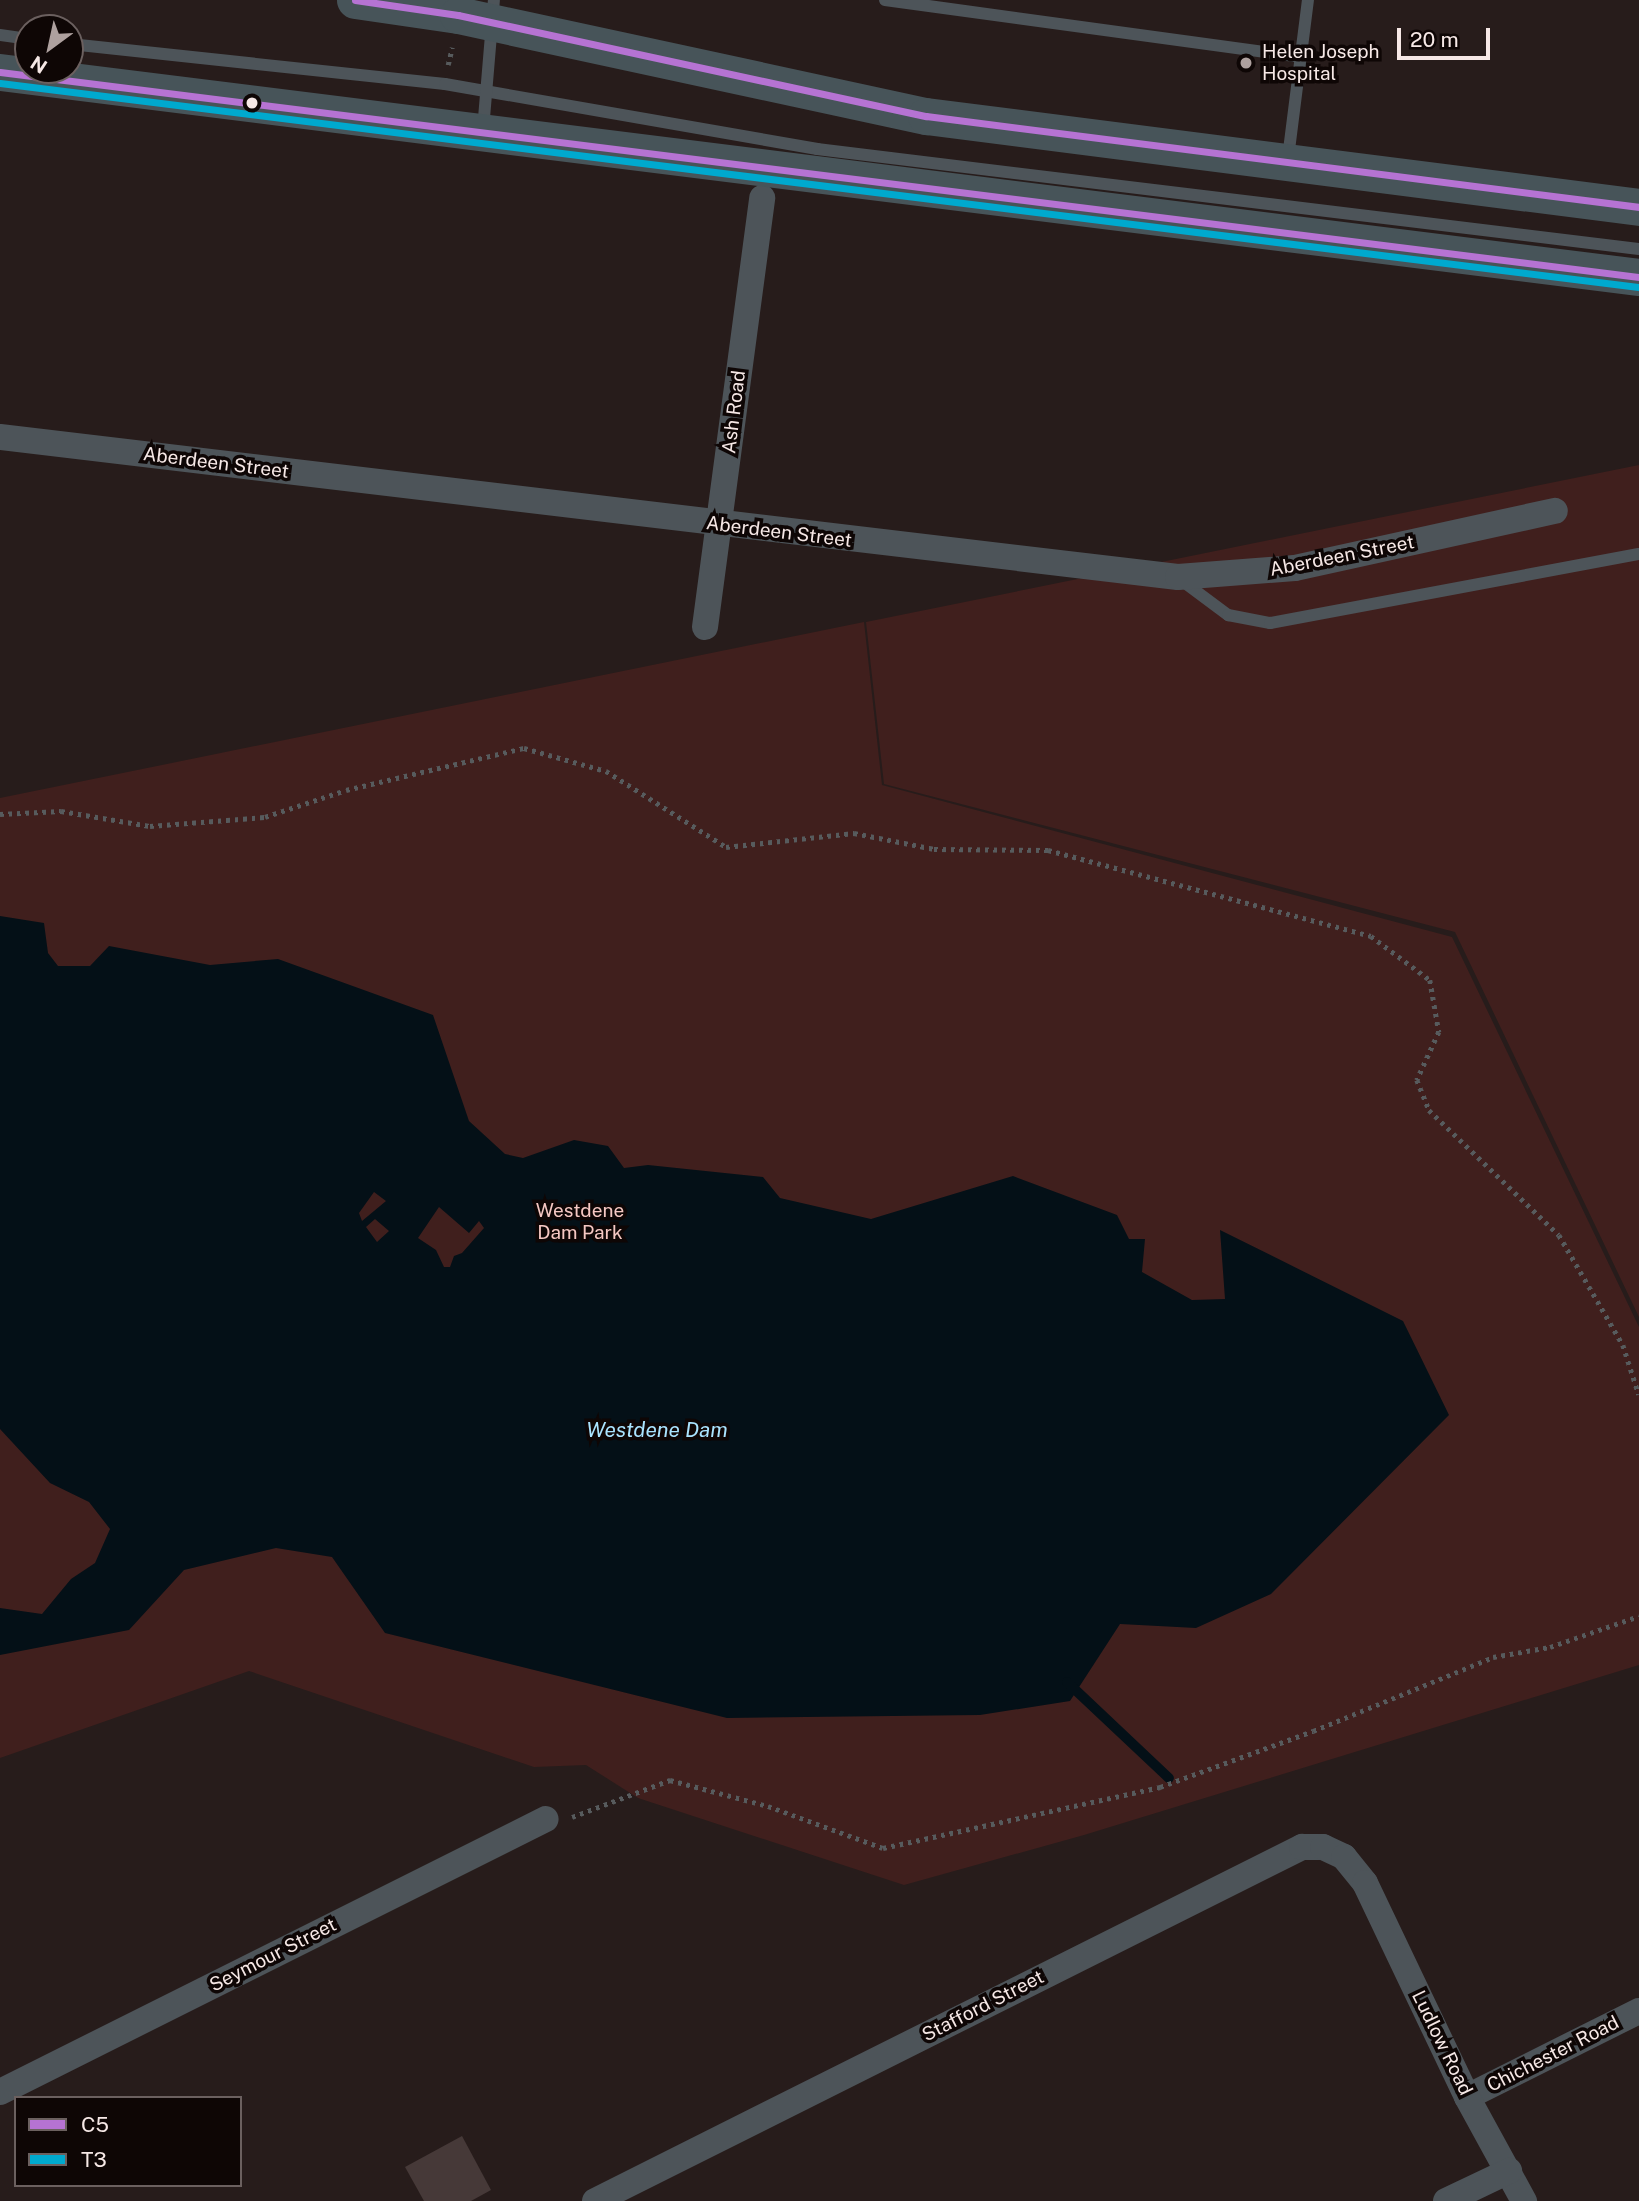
<!DOCTYPE html>
<html>
<head>
<meta charset="utf-8">
<style>
	body { margin:0 }
	#map { position:relative; width:1639px; height:2201px; overflow:hidden; background:#271c1b; font-family:"Public Sans",sans-serif }
	div>[style] { position:absolute }
	.green>* { inset:0; background:#401f1d }
	.water>* { inset:0; background:#041017 }
	.stream>* { height:10px; margin:-5px; padding:0 5px; transform-origin:5px; border-radius:5px; background:#041017 }
	.building>* { inset:0; background:#463938 }
	.path>* { height:4.5px; margin-top:-2.25px; transform-origin:0; background:repeating-linear-gradient(90deg,#575b5d 0 3.5px,transparent 0 8.5px) }
	.service>* { height:12px; margin:-6px; padding:0 6px; transform-origin:6px; border-radius:6px; background:#4d5459 }
	.minor>* { height:26px; margin:-13px; padding:0 13px; transform-origin:13px; border-radius:13px; background:#4d5459 }
	.secondary>* { height:37px; margin:-18.5px; padding:0 18.5px; transform-origin:18.5px; border-radius:18.5px; background:#475459 }
	.bus-1>* { height:7px; margin:-3.5px; padding:0 3.5px; transform-origin:3.5px; border-radius:3.5px; background:#b673d3 }
	.bus-2>* { height:7px; margin:-3.5px; padding:0 3.5px; transform-origin:3.5px; border-radius:3.5px; background:#00a9ce }
	.dots>* { width:19px; height:19px; translate:-50% -50%; box-sizing:border-box; border:4px solid #0e0605; border-radius:50% }
	span { translate:-50% -50%; white-space:nowrap; text-align:center; line-height:1.15; -webkit-text-stroke:7px #0e0605; paint-order:stroke }
	.poi-label { font-size:19px; color:#f6e8e6 }
	.left { translate:0 -50%; text-align:left }
	.street-label { font-size:19px; color:#f6e8e6 }
	.park-label { font-size:19px; color:#f5c8c3 }
	.water-label { font-size:21px; color:#aae4ff; font-style:italic }
	.legend { position:absolute; left:14px; top:2096px; width:228px; height:91px; box-sizing:border-box; background:#0e0605; border:2px solid #6b605f; margin:0; padding:9px 12px; list-style:none; font-size:21px; color:#f6e8e6 }
	.legend li { display:flex; align-items:center; gap:14px; height:35px }
	.legend b { width:35px; border:2px solid #6b605f }
	.north { position:absolute; left:14px; top:14px; width:70px; height:70px; box-sizing:border-box; background:#0e0605; border:2px solid #6b605f; border-radius:50%; rotate:213deg; font-size:19px; font-weight:700; line-height:28px; text-align:center; color:#f6e8e6 }
	.north::after { content:''; display:block; margin:auto; width:24px; height:32px; background:#aea19f; clip-path:polygon(50% 0,100% 100%,50% 72%,0 100%) }
	.scale { position:absolute; left:1397px; top:28px; width:93px; height:32px; box-sizing:border-box; border:4px solid #f6e8e6; border-top:0; padding-left:9px; font-size:21px; line-height:24px; white-space:nowrap; color:#f6e8e6; -webkit-text-stroke:5px #0e0605; paint-order:stroke }
</style>
</head>
<body>
<div id="map">
	<div class="green">
		<i style="clip-path:polygon(1639px 465px,1639px 1317px,1455px 932px,884px 784px,866px 622px)"></i>
		<i style="clip-path:polygon(864px 622px,882px 785px,1452px 937px,1639px 1327px,1639px 1665px,1084px 1835px,904px 1885px,638px 1798px,586px 1765px,534px 1767px,249px 1671px,0 1758px,0 798px)"></i>
	</div>
	<div class="water">
		<i style="clip-path:polygon(evenodd,0 916px,44px 923px,48px 953px,58px 966px,90px 966px,109px 946px,210px 965px,278px 959px,433px 1015px,469px 1121px,505px 1154px,523px 1158px,574px 1140px,608px 1146px,624px 1168px,648px 1165px,763px 1177px,780px 1198px,871px 1219px,1013px 1176px,1117px 1215px,1129px 1239px,1145px 1239px,1142px 1272px,1192px 1300px,1225px 1299px,1220px 1230px,1403px 1321px,1449px 1415px,1271px 1594px,1196px 1628px,1120px 1624px,1070px 1701px,980px 1715px,727px 1718px,385px 1633px,332px 1557px,276px 1548px,184px 1570px,129px 1630px,0 1655px,0 1608px,42px 1614px,71px 1579px,95px 1563px,110px 1529px,89px 1502px,50px 1483px,0 1429px,0 916px,374px 1192px,386px 1201px,362px 1221px,359px 1213px,374px 1192px,0 916px,439px 1207px,469px 1233px,479px 1221px,484px 1228px,462px 1253px,454px 1256px,450px 1267px,444px 1267px,436px 1250px,418px 1238px,439px 1207px,0 916px,375px 1219px,389px 1231px,377px 1242px,366px 1227px,375px 1219px)"></i>
	</div>
	<div class="stream">
		<i style="left:1067px;top:1682px;width:140px;rotate:43.3deg"></i>
	</div>
	<div class="building">
		<i style="clip-path:polygon(462px 2136px,491px 2190px,471px 2201px,424px 2201px,405px 2167px)"></i>
	</div>
	<div class="path">
		<i style="left:448px;top:65px;width:18px;rotate:-77deg"></i>
		<i style="left:0;top:814px;width:61px;rotate:-2.8deg"></i>
		<i style="left:61px;top:811px;width:90px;rotate:9.6deg"></i>
		<i style="left:150px;top:826px;width:115px;rotate:-4.5deg"></i>
		<i style="left:265px;top:817px;width:85px;rotate:-18.4deg"></i>
		<i style="left:346px;top:790px;width:183px;rotate:-13.3deg"></i>
		<i style="left:524px;top:748px;width:85px;rotate:15.7deg"></i>
		<i style="left:606px;top:771px;width:142px;rotate:32.3deg"></i>
		<i style="left:726px;top:847px;width:129px;rotate:-6.2deg"></i>
		<i style="left:854px;top:833px;width:82px;rotate:11.3deg"></i>
		<i style="left:934px;top:849px;width:114px;rotate:0.5deg"></i>
		<i style="left:1048px;top:850px;width:334px;rotate:14.9deg"></i>
		<i style="left:1371px;top:936px;width:74px;rotate:36.7deg"></i>
		<i style="left:1430px;top:980px;width:53px;rotate:80.2deg"></i>
		<i style="left:1439px;top:1032px;width:53px;rotate:114.6deg"></i>
		<i style="left:1417px;top:1080px;width:32px;rotate:68deg"></i>
		<i style="left:1429px;top:1110px;width:180px;rotate:43.9deg"></i>
		<i style="left:1559px;top:1235px;width:127px;rotate:59.8deg"></i>
		<i style="left:1623px;top:1345px;width:52px;rotate:72.3deg"></i>
		<i style="left:572px;top:1817px;width:105px;rotate:-20.7deg"></i>
		<i style="left:670px;top:1780px;width:101px;rotate:14.9deg"></i>
		<i style="left:768px;top:1806px;width:122px;rotate:20.1deg"></i>
		<i style="left:883px;top:1848px;width:284px;rotate:-12.4deg"></i>
		<i style="left:1160px;top:1787px;width:163px;rotate:-20.1deg"></i>
		<i style="left:1313px;top:1731px;width:195px;rotate:-22.3deg"></i>
		<i style="left:1493px;top:1657px;width:58px;rotate:-10deg"></i>
		<i style="left:1550px;top:1647px;width:94px;rotate:-19.2deg"></i>
	</div>
	<div class="service">
		<i style="left:885px;top:0;width:419px;rotate:7.8deg"></i>
		<i style="left:0;top:35px;width:28px;rotate:8deg"></i>
		<i style="left:70px;top:44px;width:377px;rotate:6.1deg"></i>
		<i style="left:445px;top:84px;width:378px;rotate:9.9deg"></i>
		<i style="left:817px;top:149px;width:828px;rotate:6.94deg"></i>
		<i style="left:483px;top:130px;width:130px;rotate:-85.2deg"></i>
		<i style="left:1288px;top:158px;width:159px;rotate:-82.8deg"></i>
		<i style="left:1181px;top:580px;width:59px;rotate:36.7deg"></i>
		<i style="left:1228px;top:615px;width:43px;rotate:10.8deg"></i>
		<i style="left:1270px;top:623px;width:375px;rotate:-10.6deg"></i>
	</div>
	<div class="minor">
		<i style="left:0;top:437px;width:1186px;rotate:6.78deg"></i>
		<i style="left:1178px;top:577px;width:117px;rotate:-4.4deg"></i>
		<i style="left:1295px;top:568px;width:266px;rotate:-12.4deg"></i>
		<i style="left:705px;top:627px;width:433px;rotate:-82.4deg"></i>
		<i style="left:0;top:2092px;width:610px;rotate:-26.57deg"></i>
		<i style="left:1467px;top:2097px;width:192px;rotate:-26.6deg"></i>
		<i style="left:595px;top:2201px;width:791px;rotate:-26.6deg"></i>
		<i style="left:1302px;top:1847px;width:21px"></i>
		<i style="left:1323px;top:1847px;width:23px;rotate:25deg"></i>
		<i style="left:1344px;top:1857px;width:33px;rotate:51deg"></i>
		<i style="left:1365px;top:1883px;width:237px;rotate:64.5deg"></i>
		<i style="left:1467px;top:2097px;width:119px;rotate:61.3deg"></i>
		<i style="left:1446px;top:2201px;width:70px;rotate:-25.5deg"></i>
	</div>
	<div class="secondary">
		<i style="left:355px;top:0;width:104px;rotate:8.3deg"></i>
		<i style="left:458px;top:15px;width:479px;rotate:12.2deg"></i>
		<i style="left:926px;top:116px;width:719px;rotate:7.27deg"></i>
		<i style="left:0;top:72px;width:1652px;rotate:7.13deg"></i>
	</div>
	<div class="bus-1">
		<i style="left:355px;top:0;width:104px;rotate:8.3deg"></i>
		<i style="left:458px;top:15px;width:479px;rotate:12.2deg"></i>
		<i style="left:926px;top:116px;width:719px;rotate:7.27deg"></i>
		<i style="left:0;top:72px;width:1652px;rotate:7.13deg"></i>
	</div>
	<div class="bus-2">
		<i style="left:0;top:83px;width:1651px;rotate:7.1deg"></i>
	</div>
	<div class="dots">
		<i style="left:1246px;top:63px;background:#aea19f"></i>
		<i style="left:252px;top:103px;background:#f6e8e6"></i>
	</div>
	<div class="poi-label">
		<span class="left" style="left:1262px;top:63px">Helen Joseph<br>Hospital</span>
	</div>
	<div class="street-label">
		<span style="left:734px;top:412px;rotate:-83deg">Ash Road</span>
		<span style="left:216px;top:463px;rotate:7deg">Aberdeen Street</span>
		<span style="left:779px;top:532px;rotate:7deg">Aberdeen Street</span>
		<span style="left:1342px;top:556px;rotate:-11deg">Aberdeen Street</span>
		<span style="left:273px;top:1955px;rotate:-27deg">Seymour Street</span>
		<span style="left:983px;top:2006px;rotate:-27deg">Stafford Street</span>
		<span style="left:1442px;top:2043px;rotate:64deg">Ludlow Road</span>
		<span style="left:1553px;top:2054px;rotate:-27deg">Chichester Road</span>
	</div>
	<div class="park-label">
		<span style="left:580px;top:1222px">Westdene<br>Dam Park</span>
	</div>
	<div class="water-label">
		<span style="left:657px;top:1430px">Westdene Dam</span>
	</div>
	<ul class="legend">
	<li><b style="height:9px;background:#b673d3"></b>C5</li>
	<li><b style="height:9px;background:#00a9ce"></b>T3</li>
	</ul>
	<div class="north">N</div>
	<div class="scale">20 m</div>
</div>
</body>
</html>
